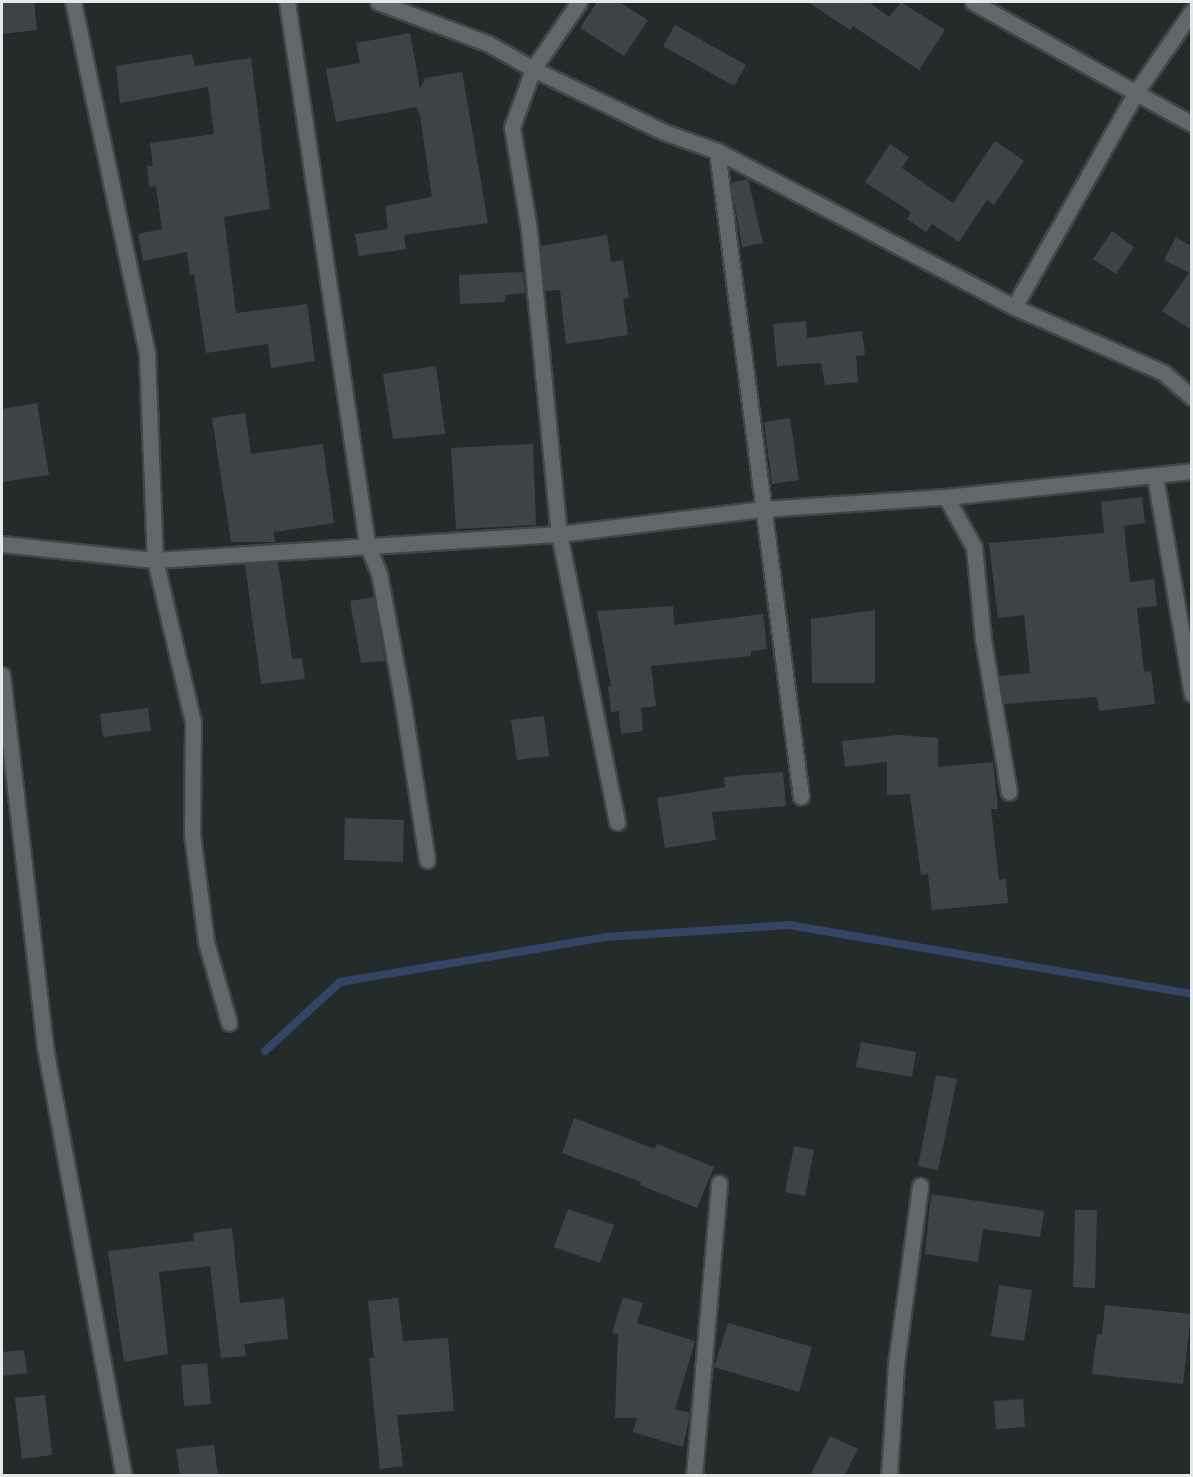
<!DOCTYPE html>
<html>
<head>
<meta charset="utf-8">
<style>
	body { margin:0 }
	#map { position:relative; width:1193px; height:1477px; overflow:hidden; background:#232c2b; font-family:Mulish,sans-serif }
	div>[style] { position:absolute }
	.stream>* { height:8px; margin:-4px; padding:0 4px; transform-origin:4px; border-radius:4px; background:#334465 }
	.building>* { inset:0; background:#3d4448 }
	.roads { filter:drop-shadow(2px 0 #404747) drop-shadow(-2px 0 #404747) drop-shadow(0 2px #404747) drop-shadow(0 -2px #404747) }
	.street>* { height:15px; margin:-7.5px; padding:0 7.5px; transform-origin:7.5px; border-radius:7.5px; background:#606969 }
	span { translate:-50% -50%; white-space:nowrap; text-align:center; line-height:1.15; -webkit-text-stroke:4.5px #232c2b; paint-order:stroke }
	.frame { position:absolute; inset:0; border:3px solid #e4eaea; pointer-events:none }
</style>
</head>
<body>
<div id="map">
	<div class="stream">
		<i style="left:265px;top:1051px;width:102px;rotate:-42.6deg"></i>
		<i style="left:340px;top:982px;width:269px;rotate:-9.6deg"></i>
		<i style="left:605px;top:937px;width:184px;rotate:-3.7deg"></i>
		<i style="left:789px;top:925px;width:409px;rotate:9.7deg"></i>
	</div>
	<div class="building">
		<i style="clip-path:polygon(2px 2px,34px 2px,37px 30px,2px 34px)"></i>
		<i style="clip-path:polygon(597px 2px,619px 2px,648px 20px,624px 56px,580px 28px)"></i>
		<i style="clip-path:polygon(808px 2px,869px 2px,889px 17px,901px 2px,945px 30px,919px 70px,853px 26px,850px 30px)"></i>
		<i style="clip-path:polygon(675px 25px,746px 65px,734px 86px,663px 46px)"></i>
		<i style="clip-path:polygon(410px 33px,420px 89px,425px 78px,462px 72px,488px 223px,404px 235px,406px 249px,359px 256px,355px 234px,388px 229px,385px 206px,432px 197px,420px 115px,416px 107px,336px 122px,326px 69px,360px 63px,356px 43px)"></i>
		<i style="clip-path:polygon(192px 54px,195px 66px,251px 58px,270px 209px,224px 217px,236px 313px,307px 304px,315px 361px,271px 368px,268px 344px,206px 353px,194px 274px,190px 275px,187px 252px,143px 261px,138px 234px,162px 229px,156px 186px,149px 187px,147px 166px,153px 166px,150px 143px,214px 134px,208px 87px,120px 103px,116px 66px)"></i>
		<i style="clip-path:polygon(995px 141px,1024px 161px,994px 205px,987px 200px,959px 242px,932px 224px,926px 232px,907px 219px,911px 212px,865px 182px,890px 144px,909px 157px,902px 168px,953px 203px)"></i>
		<i style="clip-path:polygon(748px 179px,763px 243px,742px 247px,731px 183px)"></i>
		<i style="clip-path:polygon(1112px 231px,1134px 247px,1116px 274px,1093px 259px)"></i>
		<i style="clip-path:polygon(607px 235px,611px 262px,623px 260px,629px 298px,623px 299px,628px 335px,566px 344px,560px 290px,545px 291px,541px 246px)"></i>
		<i style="clip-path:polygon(1176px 237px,1191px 246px,1191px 330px,1162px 311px,1189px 273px,1164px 260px)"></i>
		<i style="clip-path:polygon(523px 272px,525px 293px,505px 295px,505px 302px,460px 304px,459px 275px)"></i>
		<i style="clip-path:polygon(806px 321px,807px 338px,862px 331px,865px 355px,856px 356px,858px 382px,825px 385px,821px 363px,777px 366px,773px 324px)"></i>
		<i style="clip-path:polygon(436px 366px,445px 434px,393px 439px,383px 374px)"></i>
		<i style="clip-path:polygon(37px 403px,49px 475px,2px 482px,2px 409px)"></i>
		<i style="clip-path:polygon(245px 413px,251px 454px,323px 444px,334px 523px,274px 532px,275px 542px,231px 542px,212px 418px)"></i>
		<i style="clip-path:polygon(790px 418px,799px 480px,772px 484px,764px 422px)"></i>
		<i style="clip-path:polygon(533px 444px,536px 525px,456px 529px,451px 448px)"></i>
		<i style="clip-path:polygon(1142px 497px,1145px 523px,1124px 526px,1130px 582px,1154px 579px,1157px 606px,1137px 608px,1144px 672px,1151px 671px,1155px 704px,1099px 711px,1097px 697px,1004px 704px,999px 676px,1030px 673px,1024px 615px,998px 618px,989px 543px,1104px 533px,1101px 502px)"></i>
		<i style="clip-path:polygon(278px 562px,292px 659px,302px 658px,305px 679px,261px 684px,245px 564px)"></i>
		<i style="clip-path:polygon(374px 597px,385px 661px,361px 663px,350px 601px)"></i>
		<i style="clip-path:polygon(673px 606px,674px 625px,763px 614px,767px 649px,751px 651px,751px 656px,651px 666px,656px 706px,641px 708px,643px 731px,621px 734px,619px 711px,611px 712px,608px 687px,611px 686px,597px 611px)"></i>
		<i style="clip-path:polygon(875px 610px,875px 683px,812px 683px,811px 619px)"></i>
		<i style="clip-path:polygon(148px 708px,151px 731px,103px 737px,100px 714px)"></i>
		<i style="clip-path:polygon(544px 716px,549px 756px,517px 760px,511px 720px)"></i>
		<i style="clip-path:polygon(898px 735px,938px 738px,938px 767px,993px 762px,998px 809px,991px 809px,999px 880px,1006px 879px,1008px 903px,932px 910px,928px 874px,921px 875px,910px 794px,887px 795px,887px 762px,845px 767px,842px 741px)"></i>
		<i style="clip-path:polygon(783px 772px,786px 806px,712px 812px,716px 840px,665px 848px,657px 798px,725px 787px,724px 777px)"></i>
		<i style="clip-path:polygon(345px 818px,404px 820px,403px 862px,344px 860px)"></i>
		<i style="clip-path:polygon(861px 1042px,916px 1052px,912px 1077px,856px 1067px)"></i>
		<i style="clip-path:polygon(936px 1075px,957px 1079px,938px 1170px,918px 1166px)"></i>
		<i style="clip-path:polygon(574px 1118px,655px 1149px,657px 1144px,714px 1167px,697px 1208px,640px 1185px,641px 1182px,562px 1153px)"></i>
		<i style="clip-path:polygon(794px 1146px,814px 1150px,805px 1196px,785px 1192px)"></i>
		<i style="clip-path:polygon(931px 1194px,1044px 1211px,1040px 1237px,983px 1229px,978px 1262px,925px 1254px)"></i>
		<i style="clip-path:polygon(568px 1209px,614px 1225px,600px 1263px,554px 1247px)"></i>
		<i style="clip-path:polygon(1075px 1210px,1097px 1210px,1095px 1288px,1073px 1287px)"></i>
		<i style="clip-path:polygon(232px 1228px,240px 1303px,284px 1298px,288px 1339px,244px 1344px,246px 1356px,221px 1358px,210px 1266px,159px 1272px,168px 1354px,124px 1362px,108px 1251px,194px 1241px,193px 1233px)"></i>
		<i style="clip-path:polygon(999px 1285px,1032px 1290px,1024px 1341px,991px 1336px)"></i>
		<i style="clip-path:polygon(623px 1297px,643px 1303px,637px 1323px,695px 1341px,675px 1409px,690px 1413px,683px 1447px,633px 1432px,637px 1418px,615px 1418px,618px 1334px,612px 1333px)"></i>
		<i style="clip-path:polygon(398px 1298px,403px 1341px,448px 1338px,454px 1411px,397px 1415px,403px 1466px,380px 1469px,369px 1358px,374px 1358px,368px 1301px)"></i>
		<i style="clip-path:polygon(1105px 1305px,1191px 1314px,1183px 1384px,1092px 1374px,1097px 1334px,1102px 1335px)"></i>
		<i style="clip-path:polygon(728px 1323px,812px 1347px,799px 1392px,714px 1367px)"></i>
		<i style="clip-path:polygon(24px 1350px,27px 1373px,2px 1376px,2px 1352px)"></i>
		<i style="clip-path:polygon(207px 1363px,211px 1404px,184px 1406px,181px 1365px)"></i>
		<i style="clip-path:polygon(45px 1395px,52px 1455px,22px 1459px,15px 1398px)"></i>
		<i style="clip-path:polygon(1023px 1399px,1025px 1427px,996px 1429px,994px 1401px)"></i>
		<i style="clip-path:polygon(830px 1436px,858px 1449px,844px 1476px,810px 1476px)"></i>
		<i style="clip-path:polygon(214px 1445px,218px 1476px,180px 1476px,176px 1449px)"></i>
	</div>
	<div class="roads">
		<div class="street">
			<i style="left:73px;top:2px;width:360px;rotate:78.1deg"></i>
			<i style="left:147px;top:354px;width:206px;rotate:87.8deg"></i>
			<i style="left:155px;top:560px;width:166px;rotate:76.8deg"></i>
			<i style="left:193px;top:722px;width:112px;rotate:90.5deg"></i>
			<i style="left:192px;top:834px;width:109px;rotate:82.6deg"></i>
			<i style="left:206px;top:942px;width:84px;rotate:74.1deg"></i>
			<i style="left:287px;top:2px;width:548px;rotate:81.6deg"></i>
			<i style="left:367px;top:544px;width:31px;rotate:68deg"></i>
			<i style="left:379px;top:573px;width:127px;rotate:79.6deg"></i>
			<i style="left:402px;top:698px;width:164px;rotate:81.2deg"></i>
			<i style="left:378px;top:2px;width:119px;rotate:20.7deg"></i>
			<i style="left:489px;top:44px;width:51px;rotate:29.6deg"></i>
			<i style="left:533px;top:69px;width:145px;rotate:25.7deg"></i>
			<i style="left:664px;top:132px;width:56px;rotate:19.7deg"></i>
			<i style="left:717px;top:151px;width:335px;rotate:27.7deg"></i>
			<i style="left:1014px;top:307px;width:164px;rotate:23.7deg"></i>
			<i style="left:1164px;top:373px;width:37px;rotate:41deg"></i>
			<i style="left:579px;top:2px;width:81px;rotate:124.5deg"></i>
			<i style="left:533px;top:69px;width:62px;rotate:109.9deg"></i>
			<i style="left:512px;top:127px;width:104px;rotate:80.6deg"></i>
			<i style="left:529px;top:230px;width:305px;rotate:84.4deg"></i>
			<i style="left:559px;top:534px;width:294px;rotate:78.6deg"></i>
			<i style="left:973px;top:2px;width:251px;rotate:29.1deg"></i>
			<i style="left:717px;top:151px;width:651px;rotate:82.59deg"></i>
			<i style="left:1014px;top:307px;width:247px;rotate:-60.4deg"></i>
			<i style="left:1136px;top:92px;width:98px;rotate:-55.3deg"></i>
			<i style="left:1155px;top:476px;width:221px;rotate:80.4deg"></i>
			<i style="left:946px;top:497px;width:57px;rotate:60.8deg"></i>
			<i style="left:974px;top:547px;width:92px;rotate:84.4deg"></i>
			<i style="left:983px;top:639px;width:155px;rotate:80.4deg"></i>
			<i style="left:2px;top:544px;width:154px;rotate:6deg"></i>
			<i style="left:155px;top:560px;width:405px;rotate:-3.7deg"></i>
			<i style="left:559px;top:534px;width:206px;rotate:-7deg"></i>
			<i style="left:763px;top:509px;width:183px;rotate:-3.8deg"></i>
			<i style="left:946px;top:497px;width:247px;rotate:-6deg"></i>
			<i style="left:2px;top:675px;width:374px;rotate:83.4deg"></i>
			<i style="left:45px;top:1047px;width:436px;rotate:79.6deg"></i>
			<i style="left:694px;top:1476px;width:294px;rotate:-85.1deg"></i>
			<i style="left:889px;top:1476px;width:112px;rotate:-86.4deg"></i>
			<i style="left:896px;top:1364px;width:180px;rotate:-82.3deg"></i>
		</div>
	</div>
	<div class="frame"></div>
</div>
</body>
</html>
